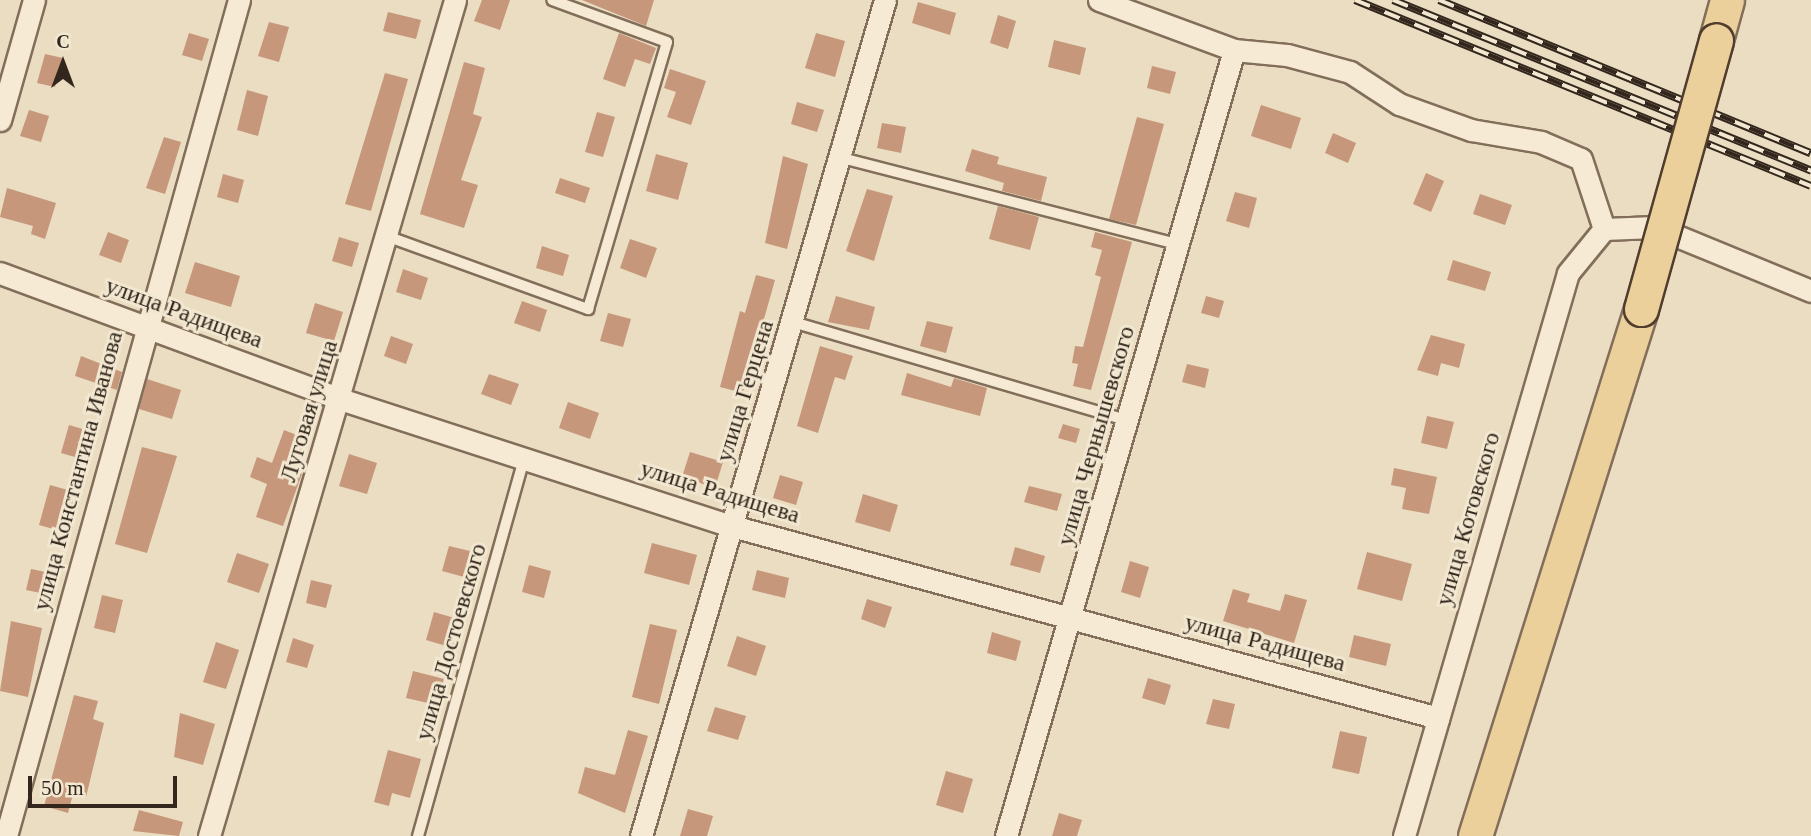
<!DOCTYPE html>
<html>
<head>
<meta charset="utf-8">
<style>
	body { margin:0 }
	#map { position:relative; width:1811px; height:836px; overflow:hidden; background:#eaddc1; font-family:"Times New Roman",serif }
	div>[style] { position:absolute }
	.building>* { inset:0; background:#c6977a }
	.roads { filter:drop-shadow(2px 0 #826e5a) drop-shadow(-2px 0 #826e5a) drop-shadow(0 2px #826e5a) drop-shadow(0 -2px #826e5a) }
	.lane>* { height:10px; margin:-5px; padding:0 5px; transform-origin:5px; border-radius:5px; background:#f6ead4 }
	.street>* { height:21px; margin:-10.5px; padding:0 10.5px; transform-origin:10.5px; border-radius:10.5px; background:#f6ead4 }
	.primary>* { height:33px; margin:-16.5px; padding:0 16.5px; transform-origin:16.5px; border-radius:16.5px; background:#ebd09b }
	.rail>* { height:8px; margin-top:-4px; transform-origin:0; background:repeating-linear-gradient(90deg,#f2e7d0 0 16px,#33271d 0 32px); box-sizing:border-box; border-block:2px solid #33271d }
	.bridges { filter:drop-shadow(2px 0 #503d2e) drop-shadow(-2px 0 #503d2e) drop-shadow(0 2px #503d2e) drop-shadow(0 -2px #503d2e) }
	.primary-bridge>* { height:33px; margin:-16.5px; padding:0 16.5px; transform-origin:16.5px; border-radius:16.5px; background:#ebd09b }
	span { translate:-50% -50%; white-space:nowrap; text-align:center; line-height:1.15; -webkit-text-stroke:6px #f2e7d0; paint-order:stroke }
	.street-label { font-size:24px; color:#33271d }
	.north { position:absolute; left:28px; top:28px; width:70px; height:70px; -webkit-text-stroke:5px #f2e7d0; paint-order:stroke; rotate:0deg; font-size:19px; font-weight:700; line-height:28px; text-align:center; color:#33271d }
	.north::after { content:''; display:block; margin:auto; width:24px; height:32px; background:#33271d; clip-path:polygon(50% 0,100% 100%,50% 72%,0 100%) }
	.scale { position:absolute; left:28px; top:776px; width:149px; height:32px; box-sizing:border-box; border:4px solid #33271d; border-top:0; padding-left:9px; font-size:21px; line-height:24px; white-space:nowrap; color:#33271d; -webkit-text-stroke:5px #f2e7d0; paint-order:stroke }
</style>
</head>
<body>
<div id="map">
	<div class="building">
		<i style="clip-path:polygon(482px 0,510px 0,500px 30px,474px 21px)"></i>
		<i style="clip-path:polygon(582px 0,654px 0,646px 26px)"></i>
		<i style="clip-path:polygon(918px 2px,956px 13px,950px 35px,912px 23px)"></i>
		<i style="clip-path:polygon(388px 12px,421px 20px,416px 39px,383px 31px)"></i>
		<i style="clip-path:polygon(998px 15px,1016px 21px,1008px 49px,990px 43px)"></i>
		<i style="clip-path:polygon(269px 22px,289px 27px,279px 62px,258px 56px)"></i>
		<i style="clip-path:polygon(189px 33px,209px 39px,202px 61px,182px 55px)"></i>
		<i style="clip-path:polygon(619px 33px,656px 48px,650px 64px,635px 59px,625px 87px,603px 79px)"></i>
		<i style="clip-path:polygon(816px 33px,845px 41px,835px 77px,805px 68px)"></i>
		<i style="clip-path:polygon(1054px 40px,1086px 48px,1080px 75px,1048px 67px)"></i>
		<i style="clip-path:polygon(45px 54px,63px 58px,55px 87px,37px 83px)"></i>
		<i style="clip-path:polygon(464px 62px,485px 68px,473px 114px,482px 117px,461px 180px,478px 185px,464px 228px,420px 214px)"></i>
		<i style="clip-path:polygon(1152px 66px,1176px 72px,1170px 94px,1147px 88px)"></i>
		<i style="clip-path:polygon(670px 69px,706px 81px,691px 125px,667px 117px,676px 92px,664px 88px)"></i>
		<i style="clip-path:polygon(385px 73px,408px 79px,371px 211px,345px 204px)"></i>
		<i style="clip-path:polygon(247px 90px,268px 96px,258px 136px,237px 130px)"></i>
		<i style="clip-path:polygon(797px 102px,824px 110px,817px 132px,791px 124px)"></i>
		<i style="clip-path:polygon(1261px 105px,1301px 118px,1291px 149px,1251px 136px)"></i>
		<i style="clip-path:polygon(29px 110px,49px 116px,41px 142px,20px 136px)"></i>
		<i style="clip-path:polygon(597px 112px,615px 117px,603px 157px,585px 152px)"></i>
		<i style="clip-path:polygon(1137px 117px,1164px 124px,1136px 225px,1109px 219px)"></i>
		<i style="clip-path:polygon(882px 123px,906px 127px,901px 153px,877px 148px)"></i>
		<i style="clip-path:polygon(1333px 133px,1356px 143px,1348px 163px,1325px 153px)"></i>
		<i style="clip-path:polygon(164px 137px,181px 142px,165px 194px,146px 188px)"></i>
		<i style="clip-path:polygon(972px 149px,999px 157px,997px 164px,1047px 177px,1041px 201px,1002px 191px,1004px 183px,965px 171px)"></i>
		<i style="clip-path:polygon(656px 154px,688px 163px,678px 200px,646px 191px)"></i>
		<i style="clip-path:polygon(783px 156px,808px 164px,787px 249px,765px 243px)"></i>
		<i style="clip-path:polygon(1426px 173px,1444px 181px,1431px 212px,1413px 204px)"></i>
		<i style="clip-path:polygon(223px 174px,244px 180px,238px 203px,217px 197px)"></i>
		<i style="clip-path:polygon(560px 178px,590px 188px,585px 203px,555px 193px)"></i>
		<i style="clip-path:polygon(7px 188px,56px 203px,45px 239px,31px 234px,33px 226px,0 217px)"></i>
		<i style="clip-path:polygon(867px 189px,893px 196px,874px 261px,846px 251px)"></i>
		<i style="clip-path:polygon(1235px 192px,1257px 198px,1249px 228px,1226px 221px)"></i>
		<i style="clip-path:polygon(1480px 194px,1512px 205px,1505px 225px,1473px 214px)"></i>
		<i style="clip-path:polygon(998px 206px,1039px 217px,1030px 250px,989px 239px)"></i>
		<i style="clip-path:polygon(108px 232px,129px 240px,121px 263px,99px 255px)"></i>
		<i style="clip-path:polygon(1095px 232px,1132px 242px,1091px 390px,1073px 386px,1078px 364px,1072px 363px,1075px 346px,1083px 347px,1101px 277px,1095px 275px,1102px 250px,1091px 247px)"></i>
		<i style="clip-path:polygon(339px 237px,359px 243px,352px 267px,332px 261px)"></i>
		<i style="clip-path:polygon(630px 239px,657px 248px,646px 278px,620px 268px)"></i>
		<i style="clip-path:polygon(542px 246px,569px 255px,563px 276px,536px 268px)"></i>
		<i style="clip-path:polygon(1453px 260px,1491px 272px,1485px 291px,1447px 280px)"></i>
		<i style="clip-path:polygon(195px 262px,240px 276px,231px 307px,185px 293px)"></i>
		<i style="clip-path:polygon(403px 269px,428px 278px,421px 300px,396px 292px)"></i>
		<i style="clip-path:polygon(756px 275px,775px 280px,743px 393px,720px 387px,740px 311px,745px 313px)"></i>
		<i style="clip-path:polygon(836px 296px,875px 307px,869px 330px,828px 322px)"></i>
		<i style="clip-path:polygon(1206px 296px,1224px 301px,1219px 318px,1201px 313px)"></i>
		<i style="clip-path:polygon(522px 301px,547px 310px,540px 332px,514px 323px)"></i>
		<i style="clip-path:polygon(315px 303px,343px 312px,334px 341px,306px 333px)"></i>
		<i style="clip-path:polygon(608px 313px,631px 319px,623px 347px,600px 341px)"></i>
		<i style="clip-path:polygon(927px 321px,953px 327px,946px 353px,920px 346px)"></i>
		<i style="clip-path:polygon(1431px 335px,1465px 344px,1459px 368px,1441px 363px,1438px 376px,1417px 370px)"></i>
		<i style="clip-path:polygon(391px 336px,413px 344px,406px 364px,384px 356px)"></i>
		<i style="clip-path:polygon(820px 346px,853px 356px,845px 380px,835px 377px,818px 433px,797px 426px)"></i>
		<i style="clip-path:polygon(81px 356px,122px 372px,117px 390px,75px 376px)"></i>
		<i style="clip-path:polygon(1187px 364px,1209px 369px,1205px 388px,1182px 382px)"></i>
		<i style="clip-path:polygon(907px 373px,951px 387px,954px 378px,987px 388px,980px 416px,901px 395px)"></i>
		<i style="clip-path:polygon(489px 374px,519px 384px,511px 405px,481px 394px)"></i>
		<i style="clip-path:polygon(147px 379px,181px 390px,172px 419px,139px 409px)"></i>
		<i style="clip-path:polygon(568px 402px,599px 413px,590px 439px,559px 428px)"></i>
		<i style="clip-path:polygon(1427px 416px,1454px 422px,1447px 449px,1421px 443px)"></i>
		<i style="clip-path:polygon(1063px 424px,1080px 429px,1076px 443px,1058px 438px)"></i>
		<i style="clip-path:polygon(69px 425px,96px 433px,89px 461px,61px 453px)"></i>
		<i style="clip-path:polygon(284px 430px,307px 439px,295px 471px,302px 474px,283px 526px,256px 517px,267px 484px,250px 477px,257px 457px,272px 463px)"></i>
		<i style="clip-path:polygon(142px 447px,177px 456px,147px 553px,115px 544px)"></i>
		<i style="clip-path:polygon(690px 452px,723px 462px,715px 488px,682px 477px)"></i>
		<i style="clip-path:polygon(349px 454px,377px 463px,367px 494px,339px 486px)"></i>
		<i style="clip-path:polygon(1394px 468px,1437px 477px,1429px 514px,1402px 509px,1406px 488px,1391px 485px)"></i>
		<i style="clip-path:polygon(780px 475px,803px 482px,796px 505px,773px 498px)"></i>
		<i style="clip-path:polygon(50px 485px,82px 494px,71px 534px,39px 525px)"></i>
		<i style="clip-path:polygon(1029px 486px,1062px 494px,1057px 511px,1024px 502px)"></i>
		<i style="clip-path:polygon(863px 494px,898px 505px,890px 532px,855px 522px)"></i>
		<i style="clip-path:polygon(652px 543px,697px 555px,689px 585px,644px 573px)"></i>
		<i style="clip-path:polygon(449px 546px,470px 551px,464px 577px,442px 571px)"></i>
		<i style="clip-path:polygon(1015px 547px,1045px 556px,1040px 573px,1010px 565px)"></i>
		<i style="clip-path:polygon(1367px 552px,1412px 564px,1402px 601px,1357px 589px)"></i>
		<i style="clip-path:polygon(237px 553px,269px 564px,259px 593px,227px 582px)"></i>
		<i style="clip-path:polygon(1130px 561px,1149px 567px,1140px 598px,1121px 592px)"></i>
		<i style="clip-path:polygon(529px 565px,551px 571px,544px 598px,522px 592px)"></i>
		<i style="clip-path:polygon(31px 569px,55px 574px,50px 595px,26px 590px)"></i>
		<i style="clip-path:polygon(757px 570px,789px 578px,785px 598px,752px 590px)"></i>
		<i style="clip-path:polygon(311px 580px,332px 585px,326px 608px,306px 603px)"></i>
		<i style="clip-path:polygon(1233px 589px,1250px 594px,1247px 602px,1280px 611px,1285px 594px,1307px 600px,1294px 643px,1223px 621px)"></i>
		<i style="clip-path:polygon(102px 595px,123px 600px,115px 633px,94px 628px)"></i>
		<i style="clip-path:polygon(867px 599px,892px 607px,885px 628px,861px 619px)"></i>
		<i style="clip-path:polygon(434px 612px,461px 620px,453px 648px,426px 640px)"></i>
		<i style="clip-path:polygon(11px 621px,42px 628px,28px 697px,0 691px)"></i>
		<i style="clip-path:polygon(650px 624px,677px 630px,659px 704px,632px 697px)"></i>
		<i style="clip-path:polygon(992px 632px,1021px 641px,1016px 661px,987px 653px)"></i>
		<i style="clip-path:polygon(1354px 635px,1391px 644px,1386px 666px,1349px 657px)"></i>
		<i style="clip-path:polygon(737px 636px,766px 646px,756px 676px,727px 666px)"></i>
		<i style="clip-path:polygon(293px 638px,314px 645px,307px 668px,286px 662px)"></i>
		<i style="clip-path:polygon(216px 642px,239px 650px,226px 689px,203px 682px)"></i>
		<i style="clip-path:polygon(413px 671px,444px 679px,437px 705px,406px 698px)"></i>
		<i style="clip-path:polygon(1148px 678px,1171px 685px,1165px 705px,1142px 698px)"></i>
		<i style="clip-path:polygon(74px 695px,98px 701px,93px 719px,104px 723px,86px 797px,73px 794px,68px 813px,44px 806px)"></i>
		<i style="clip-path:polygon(1213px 699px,1235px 704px,1229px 729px,1206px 724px)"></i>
		<i style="clip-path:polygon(715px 707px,746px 716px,738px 740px,707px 731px)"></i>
		<i style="clip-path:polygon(180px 713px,215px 724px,203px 765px,174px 757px)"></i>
		<i style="clip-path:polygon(628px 730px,648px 736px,625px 813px,578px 793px,585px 767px,615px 775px)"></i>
		<i style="clip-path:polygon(1340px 731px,1367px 737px,1359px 774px,1332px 768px)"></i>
		<i style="clip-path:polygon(388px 750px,421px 759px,410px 798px,392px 793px,389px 806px,374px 802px)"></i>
		<i style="clip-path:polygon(946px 771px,973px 779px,963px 813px,936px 805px)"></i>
		<i style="clip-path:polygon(688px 809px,713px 816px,707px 836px,680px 836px)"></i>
		<i style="clip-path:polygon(139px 810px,183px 822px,179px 836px,133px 831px)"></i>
		<i style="clip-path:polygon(1059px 813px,1082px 820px,1077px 836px,1052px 836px)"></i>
	</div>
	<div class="roads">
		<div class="lane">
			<i style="left:842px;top:158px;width:349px;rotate:14.4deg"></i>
			<i style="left:389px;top:237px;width:212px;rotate:19.9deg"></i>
			<i style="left:588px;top:309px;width:278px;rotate:-73.5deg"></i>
			<i style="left:667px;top:42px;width:122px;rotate:-159.9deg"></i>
			<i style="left:793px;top:322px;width:347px;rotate:16.4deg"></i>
			<i style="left:418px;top:836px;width:392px;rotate:-74.3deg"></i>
		</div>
		<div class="street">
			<i style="left:1099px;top:0;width:144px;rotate:20.3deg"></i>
			<i style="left:1234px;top:50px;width:53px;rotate:5.4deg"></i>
			<i style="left:1287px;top:55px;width:65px;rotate:15.1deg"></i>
			<i style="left:1350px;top:72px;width:59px;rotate:33.1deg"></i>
			<i style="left:1399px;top:104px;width:77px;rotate:19.9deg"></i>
			<i style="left:1471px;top:130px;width:71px;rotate:9.7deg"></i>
			<i style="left:1541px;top:142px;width:43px;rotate:23deg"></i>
			<i style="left:1581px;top:159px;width:74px;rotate:71.8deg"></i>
			<i style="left:0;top:120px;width:125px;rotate:-74.2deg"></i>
			<i style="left:1604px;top:229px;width:51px;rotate:-2.2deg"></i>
			<i style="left:1655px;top:227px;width:169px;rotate:22.3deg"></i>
			<i style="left:0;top:273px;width:363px;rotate:20.3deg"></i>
			<i style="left:340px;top:399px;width:412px;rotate:18deg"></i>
			<i style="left:732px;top:526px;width:732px;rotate:15.21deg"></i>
			<i style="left:6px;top:836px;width:868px;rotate:-74.43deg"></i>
			<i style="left:209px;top:836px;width:871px;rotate:-73.6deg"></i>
			<i style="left:641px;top:836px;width:871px;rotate:-73.73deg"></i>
			<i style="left:1006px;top:836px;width:818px;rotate:-73.82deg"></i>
			<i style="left:1404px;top:836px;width:586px;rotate:-73.76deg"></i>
			<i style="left:1568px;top:273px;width:57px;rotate:-50.7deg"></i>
		</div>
		<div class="primary">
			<i style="left:1716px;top:40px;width:41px;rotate:-74.6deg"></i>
			<i style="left:1475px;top:836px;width:553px;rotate:-72.52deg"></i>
		</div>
	</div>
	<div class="rail">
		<i style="left:1355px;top:0;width:492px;rotate:22.2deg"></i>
		<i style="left:1393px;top:0;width:452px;rotate:22.2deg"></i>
		<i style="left:1439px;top:0;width:402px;rotate:22.4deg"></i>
	</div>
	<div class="bridges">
		<div class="primary-bridge">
			<i style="left:1641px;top:309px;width:279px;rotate:-74.4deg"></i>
		</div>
	</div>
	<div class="street-label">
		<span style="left:184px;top:313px;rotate:20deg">улица Радищева</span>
		<span style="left:745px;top:391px;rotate:-73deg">улица Герцена</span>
		<span style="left:309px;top:411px;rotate:-73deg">Луговая улица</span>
		<span style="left:1096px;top:436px;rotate:-74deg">улица Чернышевского</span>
		<span style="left:78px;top:471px;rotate:-75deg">улица Константина Иванова</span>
		<span style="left:720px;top:492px;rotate:17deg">улица Радищева</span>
		<span style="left:1468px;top:519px;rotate:-74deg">улица Котовского</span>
		<span style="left:451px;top:642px;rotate:-74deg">улица Достоевского</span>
		<span style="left:1265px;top:643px;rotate:15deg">улица Радищева</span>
	</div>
	<div class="north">С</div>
	<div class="scale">50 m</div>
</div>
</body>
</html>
